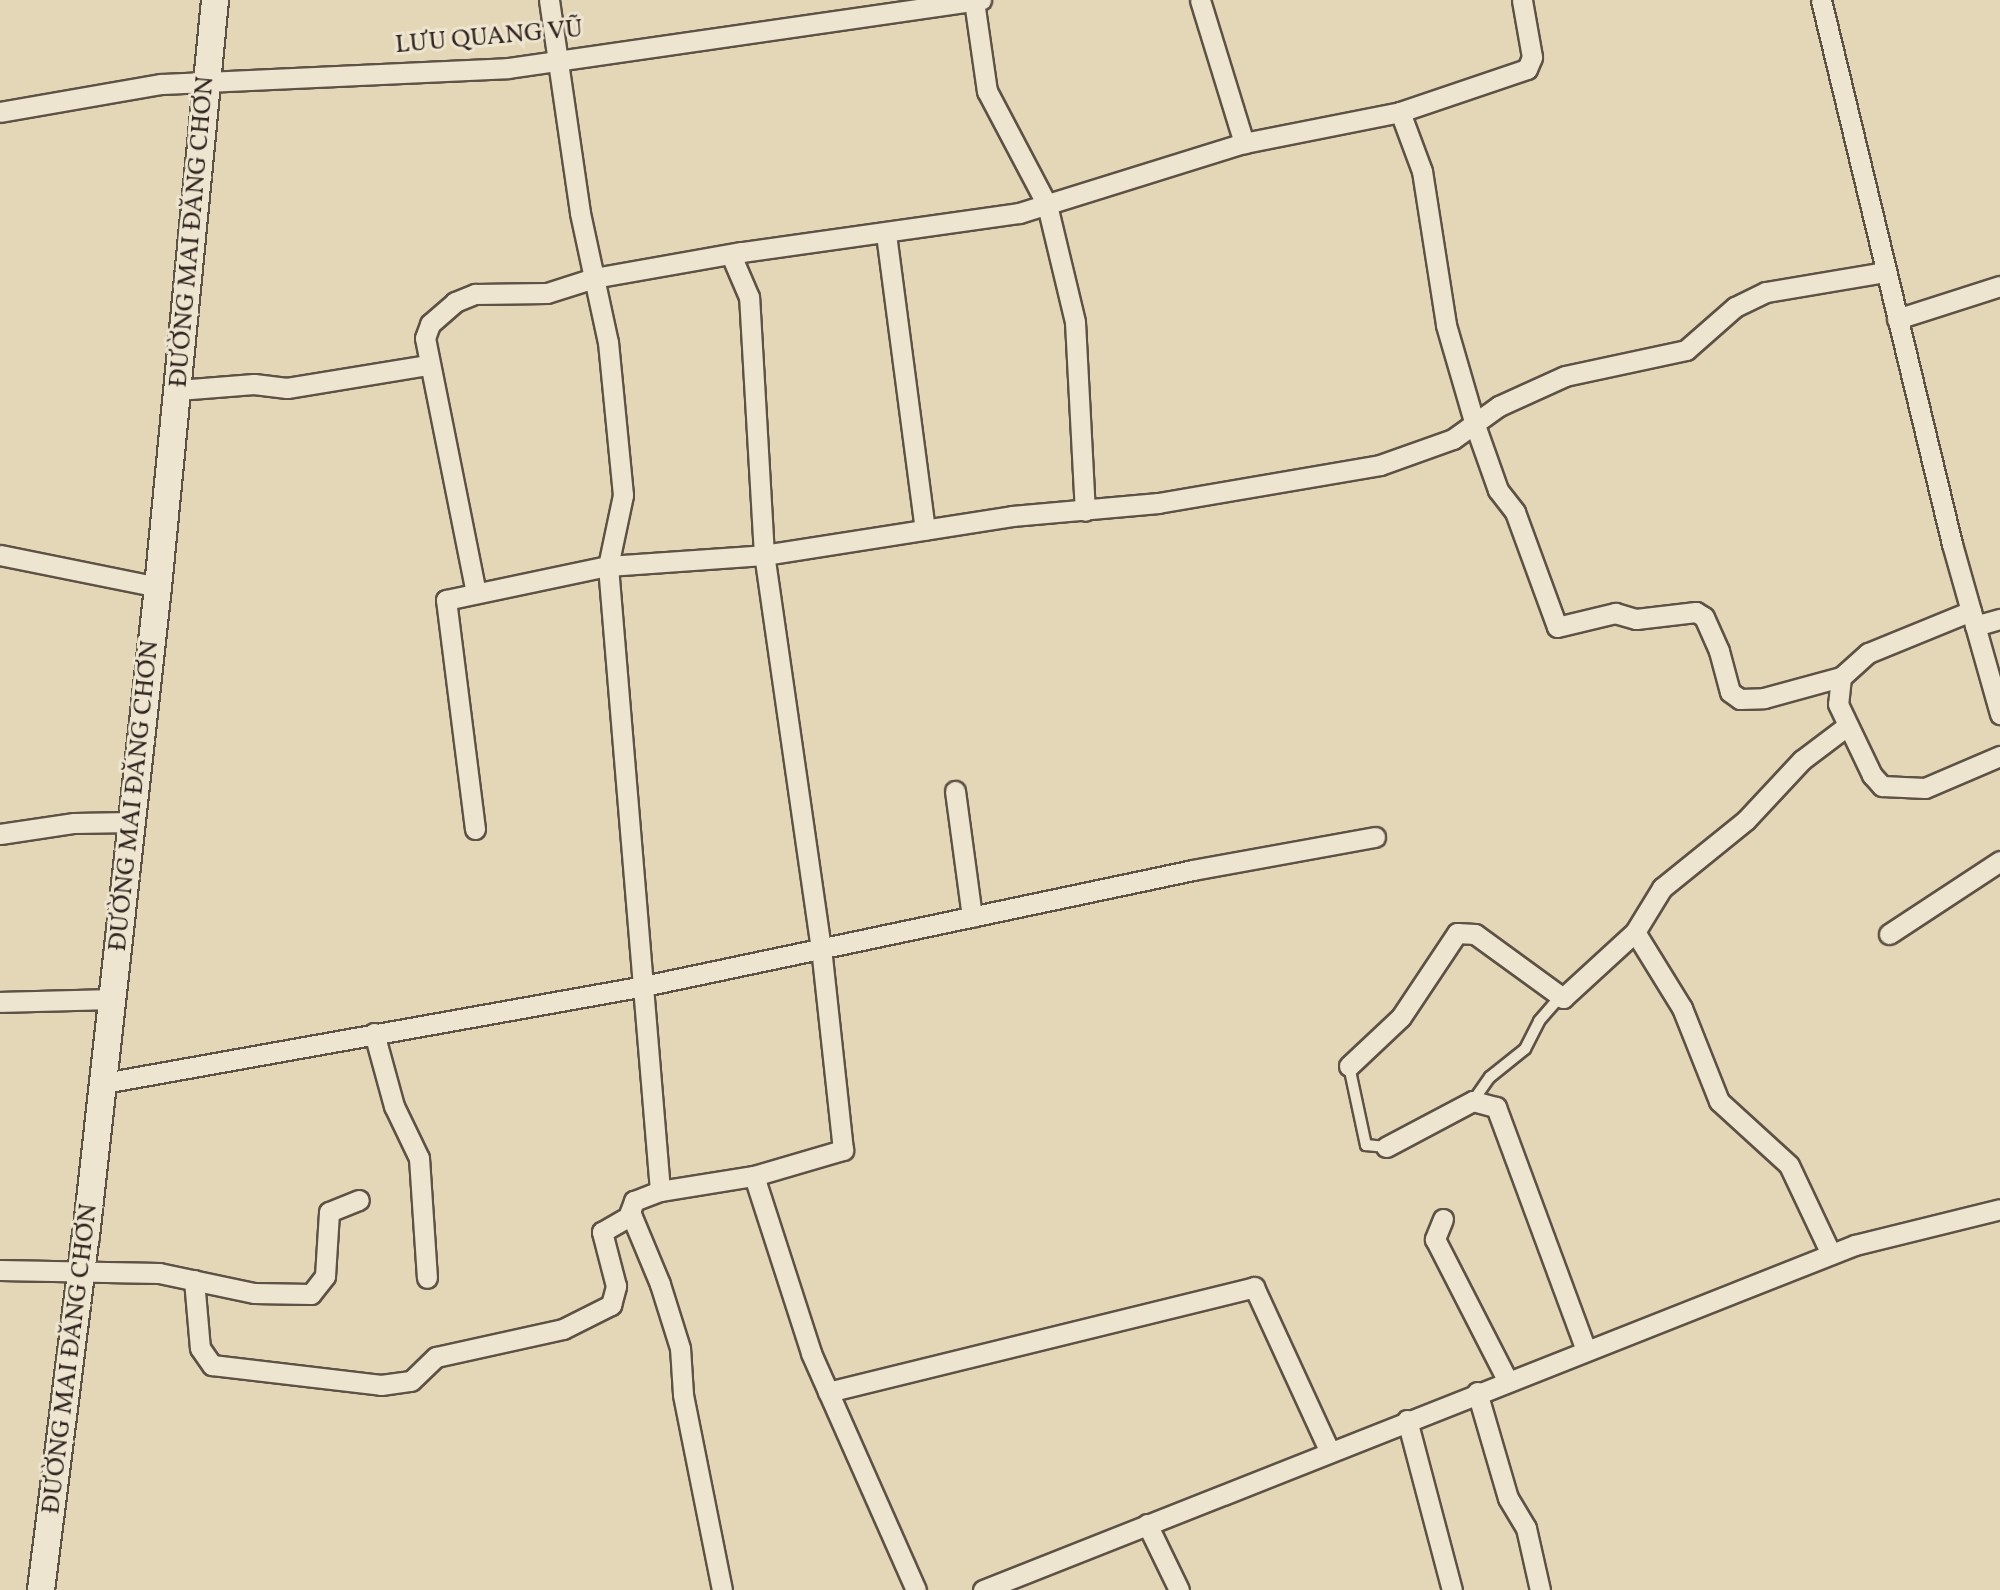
<!DOCTYPE html>
<html>
<head>
<meta charset="utf-8">
<style>
	body { margin:0 }
	#map { position:relative; width:2000px; height:1590px; overflow:hidden; background:#e4d7b7; font-family:Vollkorn,serif }
	div>[style] { position:absolute }
	.roads { filter:drop-shadow(2px 0 #5e5145) drop-shadow(-2px 0 #5e5145) drop-shadow(0 2px #5e5145) drop-shadow(0 -2px #5e5145) }
	.lane>* { height:10px; margin:-5px; padding:0 5px; transform-origin:5px; border-radius:5px; background:#ede5d0 }
	.street>* { height:19px; margin:-9.5px; padding:0 9.5px; transform-origin:9.5px; border-radius:9.5px; background:#ede5d0 }
	.secondary>* { height:26px; margin:-13px; padding:0 13px; transform-origin:13px; border-radius:13px; background:#ede5d0 }
	span { translate:-50% -50%; white-space:nowrap; text-align:center; line-height:1.15; -webkit-text-stroke:6px #ede5d0; paint-order:stroke }
	.street-label { font-size:26px; color:#31241f }
</style>
</head>
<body>
<div id="map">
	<div class="roads">
		<div class="lane">
			<i style="left:1349px;top:1066px;width:81px;rotate:77.9deg"></i>
			<i style="left:1366px;top:1145px;width:20px;rotate:6deg"></i>
			<i style="left:1473px;top:1101px;width:29px;rotate:-55deg"></i>
			<i style="left:1490px;top:1077px;width:45px;rotate:-38.7deg"></i>
			<i style="left:1525px;top:1049px;width:31px;rotate:-63deg"></i>
			<i style="left:1539px;top:1021px;width:32px;rotate:-49deg"></i>
		</div>
		<div class="street">
			<i style="left:549px;top:0;width:215px;rotate:81.7deg"></i>
			<i style="left:580px;top:213px;width:132px;rotate:77.8deg"></i>
			<i style="left:608px;top:342px;width:154px;rotate:84.4deg"></i>
			<i style="left:623px;top:495px;width:73px;rotate:101.9deg"></i>
			<i style="left:608px;top:566px;width:627px;rotate:85.24deg"></i>
			<i style="left:1200px;top:0;width:150px;rotate:72.9deg"></i>
			<i style="left:1821px;top:0;width:560px;rotate:76.46deg"></i>
			<i style="left:1952px;top:544px;width:177px;rotate:74.2deg"></i>
			<i style="left:974px;top:1px;width:91px;rotate:81.8deg"></i>
			<i style="left:987px;top:91px;width:129px;rotate:62.2deg"></i>
			<i style="left:1047px;top:205px;width:120px;rotate:76.5deg"></i>
			<i style="left:1075px;top:322px;width:189px;rotate:87deg"></i>
			<i style="left:0;top:112px;width:163px;rotate:-9.9deg"></i>
			<i style="left:161px;top:84px;width:347px;rotate:-2.6deg"></i>
			<i style="left:508px;top:68px;width:478px;rotate:-8.2deg"></i>
			<i style="left:1400px;top:112px;width:63px;rotate:69.6deg"></i>
			<i style="left:1422px;top:171px;width:156px;rotate:81.1deg"></i>
			<i style="left:1446px;top:325px;width:104px;rotate:73.8deg"></i>
			<i style="left:1475px;top:425px;width:69px;rotate:70.5deg"></i>
			<i style="left:1498px;top:490px;width:28px;rotate:52deg"></i>
			<i style="left:1515px;top:512px;width:122px;rotate:69.9deg"></i>
			<i style="left:1557px;top:627px;width:60px;rotate:-13.6deg"></i>
			<i style="left:1615px;top:613px;width:22px;rotate:16deg"></i>
			<i style="left:1636px;top:619px;width:60px;rotate:-6.7deg"></i>
			<i style="left:1696px;top:612px;width:9px;rotate:32deg"></i>
			<i style="left:1704px;top:617px;width:37px;rotate:66deg"></i>
			<i style="left:1719px;top:651px;width:42px;rotate:75deg"></i>
			<i style="left:1730px;top:692px;width:12px;rotate:35deg"></i>
			<i style="left:1740px;top:699px;width:24px;rotate:-2deg"></i>
			<i style="left:1764px;top:698px;width:80px;rotate:-15.3deg"></i>
			<i style="left:886px;top:234px;width:298px;rotate:82.5deg"></i>
			<i style="left:1897px;top:319px;width:108px;rotate:-17.8deg"></i>
			<i style="left:178px;top:390px;width:76px;rotate:-4.5deg"></i>
			<i style="left:254px;top:384px;width:33px;rotate:7deg"></i>
			<i style="left:287px;top:388px;width:143px;rotate:-9.3deg"></i>
			<i style="left:0;top:555px;width:161px;rotate:11.4deg"></i>
			<i style="left:476px;top:593px;width:260px;rotate:-101.3deg"></i>
			<i style="left:425px;top:338px;width:15px;rotate:-70deg"></i>
			<i style="left:430px;top:324px;width:33px;rotate:-41deg"></i>
			<i style="left:455px;top:302px;width:22px;rotate:-22deg"></i>
			<i style="left:475px;top:294px;width:72px;rotate:-0.8deg"></i>
			<i style="left:547px;top:293px;width:49px;rotate:-17.7deg"></i>
			<i style="left:594px;top:278px;width:150px;rotate:-10deg"></i>
			<i style="left:742px;top:252px;width:280px;rotate:-8deg"></i>
			<i style="left:1019px;top:213px;width:236px;rotate:-17.3deg"></i>
			<i style="left:1244px;top:143px;width:159px;rotate:-11.2deg"></i>
			<i style="left:1400px;top:112px;width:134px;rotate:-18.7deg"></i>
			<i style="left:1527px;top:69px;width:13px;rotate:-67deg"></i>
			<i style="left:1532px;top:57px;width:58px;rotate:-100deg"></i>
			<i style="left:1971px;top:611px;width:111px;rotate:157.8deg"></i>
			<i style="left:1868px;top:653px;width:36px;rotate:138deg"></i>
			<i style="left:1841px;top:677px;width:27px;rotate:96deg"></i>
			<i style="left:1838px;top:704px;width:79px;rotate:64.4deg"></i>
			<i style="left:1872px;top:775px;width:15px;rotate:48deg"></i>
			<i style="left:1882px;top:786px;width:43px;rotate:2.7deg"></i>
			<i style="left:1925px;top:788px;width:82px;rotate:-23.1deg"></i>
			<i style="left:1975px;top:626px;width:26px;rotate:-16deg"></i>
			<i style="left:955px;top:791px;width:127px;rotate:82.3deg"></i>
			<i style="left:475px;top:829px;width:231px;rotate:-97.2deg"></i>
			<i style="left:446px;top:600px;width:166px;rotate:-11.9deg"></i>
			<i style="left:608px;top:566px;width:156px;rotate:-4deg"></i>
			<i style="left:764px;top:555px;width:251px;rotate:-8.9deg"></i>
			<i style="left:1012px;top:516px;width:147px;rotate:-5.1deg"></i>
			<i style="left:1158px;top:503px;width:225px;rotate:-9.7deg"></i>
			<i style="left:1380px;top:465px;width:77px;rotate:-19.6deg"></i>
			<i style="left:1453px;top:439px;width:57px;rotate:-35.7deg"></i>
			<i style="left:1499px;top:406px;width:72px;rotate:-24.4deg"></i>
			<i style="left:1565px;top:376px;width:124px;rotate:-12.1deg"></i>
			<i style="left:1686px;top:350px;width:65px;rotate:-41.3deg"></i>
			<i style="left:1735px;top:307px;width:34px;rotate:-26deg"></i>
			<i style="left:1766px;top:292px;width:121px;rotate:-9.5deg"></i>
			<i style="left:0;top:834px;width:75px;rotate:-8.5deg"></i>
			<i style="left:74px;top:823px;width:58px;rotate:-1deg"></i>
			<i style="left:1889px;top:934px;width:133px;rotate:-33.3deg"></i>
			<i style="left:0;top:1002px;width:113px;rotate:-1.5deg"></i>
			<i style="left:374px;top:1033px;width:76px;rotate:74.7deg"></i>
			<i style="left:394px;top:1106px;width:58px;rotate:64.3deg"></i>
			<i style="left:419px;top:1158px;width:120px;rotate:86.2deg"></i>
			<i style="left:1349px;top:1066px;width:71px;rotate:-43.3deg"></i>
			<i style="left:1401px;top:1017px;width:101px;rotate:-56.3deg"></i>
			<i style="left:1457px;top:933px;width:18px;rotate:3deg"></i>
			<i style="left:1475px;top:934px;width:109px;rotate:36deg"></i>
			<i style="left:1563px;top:998px;width:98px;rotate:-42.5deg"></i>
			<i style="left:104px;top:1083px;width:549px;rotate:-10.18deg"></i>
			<i style="left:644px;top:986px;width:561px;rotate:-11.93deg"></i>
			<i style="left:1193px;top:870px;width:185px;rotate:-10.3deg"></i>
			<i style="left:1386px;top:1147px;width:98px;rotate:-27.9deg"></i>
			<i style="left:1473px;top:1101px;width:24px;rotate:15deg"></i>
			<i style="left:1496px;top:1107px;width:259px;rotate:69.7deg"></i>
			<i style="left:754px;top:1176px;width:186px;rotate:72.1deg"></i>
			<i style="left:811px;top:1353px;width:259px;rotate:66.1deg"></i>
			<i style="left:1443px;top:1219px;width:22px;rotate:112deg"></i>
			<i style="left:1435px;top:1239px;width:158px;rotate:62.9deg"></i>
			<i style="left:1831px;top:1254px;width:98px;rotate:-115.3deg"></i>
			<i style="left:1789px;top:1165px;width:95px;rotate:-137.6deg"></i>
			<i style="left:1719px;top:1101px;width:100px;rotate:-111.7deg"></i>
			<i style="left:1682px;top:1008px;width:89px;rotate:-121.7deg"></i>
			<i style="left:1635px;top:932px;width:52px;rotate:-58.5deg"></i>
			<i style="left:1662px;top:888px;width:108px;rotate:-39deg"></i>
			<i style="left:1746px;top:820px;width:82px;rotate:-47deg"></i>
			<i style="left:1802px;top:760px;width:56px;rotate:-37.1deg"></i>
			<i style="left:0;top:1270px;width:159px;rotate:1.1deg"></i>
			<i style="left:159px;top:1273px;width:97px;rotate:11.9deg"></i>
			<i style="left:254px;top:1293px;width:57px;rotate:1deg"></i>
			<i style="left:311px;top:1294px;width:23px;rotate:-52deg"></i>
			<i style="left:325px;top:1276px;width:64px;rotate:-86.4deg"></i>
			<i style="left:329px;top:1212px;width:32px;rotate:-22deg"></i>
			<i style="left:194px;top:1280px;width:68px;rotate:85deg"></i>
			<i style="left:200px;top:1348px;width:21px;rotate:55deg"></i>
			<i style="left:212px;top:1365px;width:170px;rotate:6.7deg"></i>
			<i style="left:381px;top:1385px;width:30px;rotate:-8deg"></i>
			<i style="left:411px;top:1381px;width:35px;rotate:-44deg"></i>
			<i style="left:436px;top:1357px;width:130px;rotate:-12.4deg"></i>
			<i style="left:563px;top:1329px;width:54px;rotate:-26.6deg"></i>
			<i style="left:611px;top:1305px;width:20px;rotate:-75deg"></i>
			<i style="left:616px;top:1286px;width:56px;rotate:-104.5deg"></i>
			<i style="left:602px;top:1232px;width:34px;rotate:-30deg"></i>
			<i style="left:828px;top:1392px;width:439px;rotate:-13.8deg"></i>
			<i style="left:1254px;top:1287px;width:179px;rotate:65.3deg"></i>
			<i style="left:1477px;top:1392px;width:110px;rotate:73.7deg"></i>
			<i style="left:1508px;top:1498px;width:35px;rotate:59deg"></i>
			<i style="left:1526px;top:1528px;width:64px;rotate:77.3deg"></i>
			<i style="left:1407px;top:1420px;width:176px;rotate:75.2deg"></i>
			<i style="left:1147px;top:1524px;width:73px;rotate:64.1deg"></i>
			<i style="left:722px;top:1590px;width:200px;rotate:-101.3deg"></i>
			<i style="left:683px;top:1394px;width:46px;rotate:-93.7deg"></i>
			<i style="left:680px;top:1348px;width:67px;rotate:-107.4deg"></i>
			<i style="left:660px;top:1284px;width:78px;rotate:-112.6deg"></i>
			<i style="left:630px;top:1212px;width:12px;rotate:-70deg"></i>
			<i style="left:634px;top:1201px;width:28px;rotate:-21deg"></i>
			<i style="left:660px;top:1191px;width:95px;rotate:-9.1deg"></i>
			<i style="left:754px;top:1176px;width:93px;rotate:-16.3deg"></i>
			<i style="left:843px;top:1150px;width:202px;rotate:-96.2deg"></i>
			<i style="left:821px;top:949px;width:398px;rotate:-98.2deg"></i>
			<i style="left:764px;top:555px;width:258px;rotate:-93.3deg"></i>
			<i style="left:749px;top:297px;width:46px;rotate:-113.2deg"></i>
			<i style="left:983px;top:1590px;width:938px;rotate:-21.59deg"></i>
			<i style="left:1855px;top:1245px;width:149px;rotate:-13.9deg"></i>
		</div>
		<div class="secondary">
			<i style="left:41px;top:1590px;width:357px;rotate:-82.8deg"></i>
			<i style="left:86px;top:1236px;width:653px;rotate:-83.67deg"></i>
			<i style="left:158px;top:587px;width:590px;rotate:-84.45deg"></i>
		</div>
	</div>
	<div class="street-label">
		<span style="left:489px;top:38px;rotate:-5deg">LƯU QUANG VŨ</span>
		<span style="left:193px;top:232px;rotate:-85deg">ĐƯỜNG MAI ĐĂNG CHƠN</span>
		<span style="left:135px;top:796px;rotate:-84deg">ĐƯỜNG MAI ĐĂNG CHƠN</span>
		<span style="left:71px;top:1359px;rotate:-83deg">ĐƯỜNG MAI ĐĂNG CHƠN</span>
	</div>
</div>
</body>
</html>
